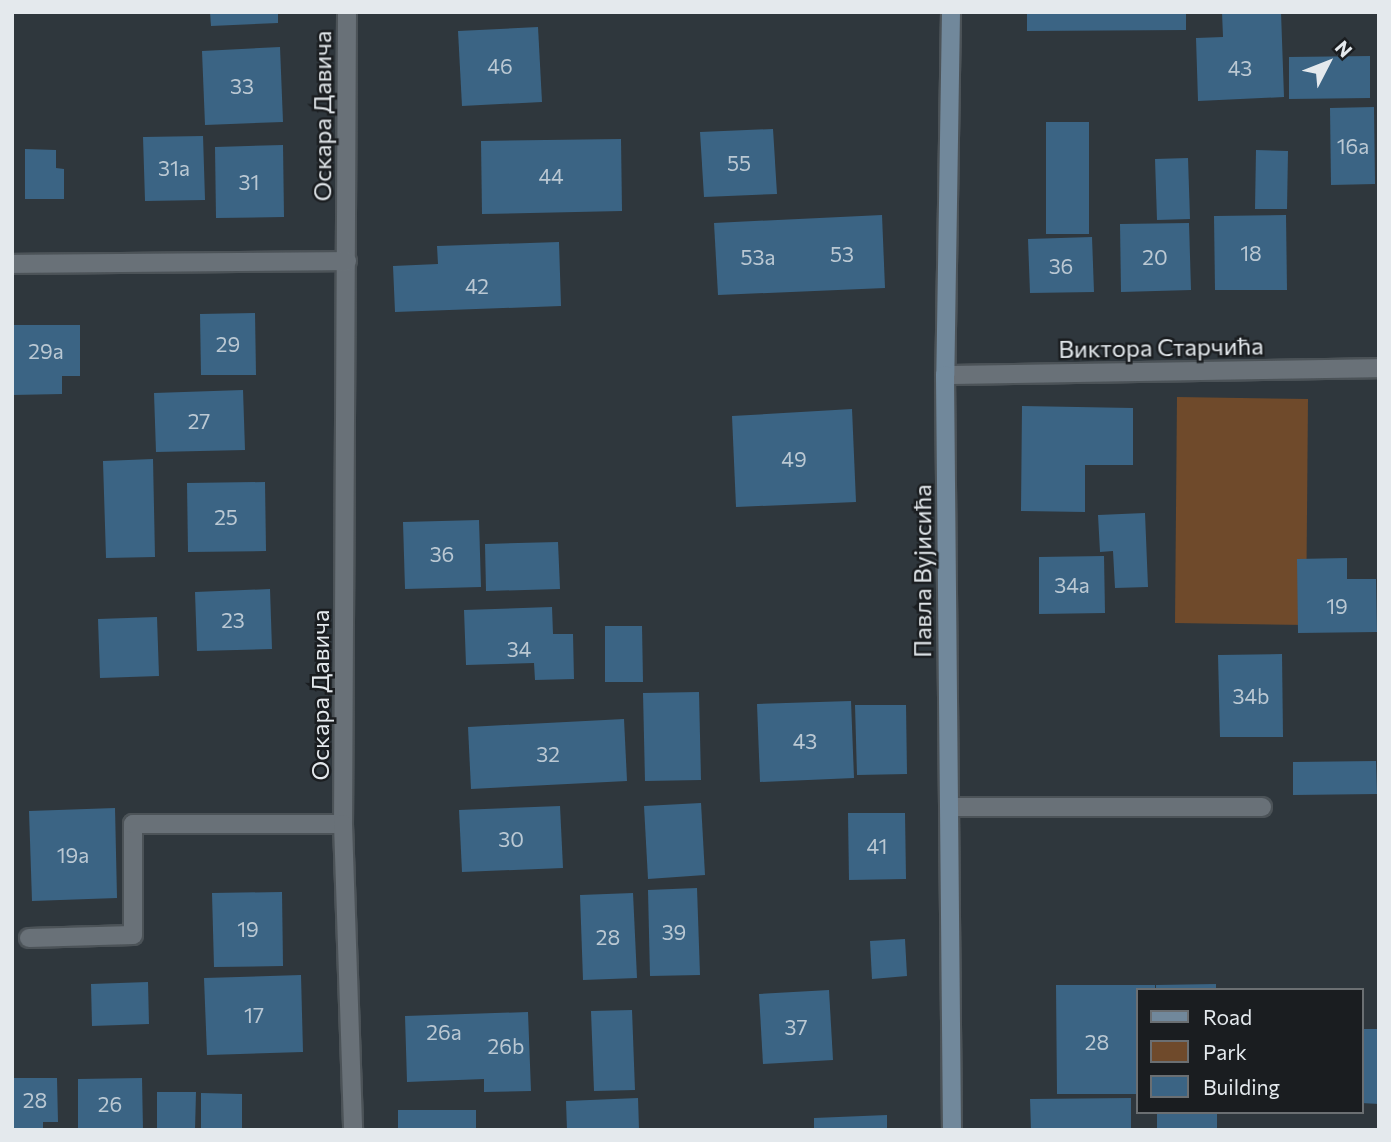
<!DOCTYPE html>
<html>
<head>
<meta charset="utf-8">
<style>
	body { margin:0 }
	#map { position:relative; width:1391px; height:1142px; overflow:hidden; background:#2f373d; font-family:Commissioner,sans-serif }
	div>[style] { position:absolute }
	.green>* { inset:0; background:#6f4a2b }
	.building>* { inset:0; background:#3b6484 }
	.roads { filter:drop-shadow(2px 0 #4c5358) drop-shadow(-2px 0 #4c5358) drop-shadow(0 2px #4c5358) drop-shadow(0 -2px #4c5358) }
	.lane>* { height:18px; margin:-9px; padding:0 9px; transform-origin:9px; border-radius:9px; background:#697178 }
	.street>* { height:18px; margin:-9px; padding:0 9px; transform-origin:9px; border-radius:9px; background:#697178 }
	.secondary>* { height:18px; margin:-9px; padding:0 9px; transform-origin:9px; border-radius:9px; background:#71889b }
	span { translate:-50% -50%; white-space:nowrap; text-align:center; line-height:1.15; -webkit-text-stroke:5px #1a1d20; paint-order:stroke }
	.number-label { font-size:21px; color:#bac8d3 }
	.number-label span { -webkit-text-stroke-width:0 }
	.street-label { font-size:24px; color:#e4e9ed }
	.frame { position:absolute; inset:0; border:14px solid #e4e9ed; pointer-events:none }
	.legend { position:absolute; left:1136px; top:988px; width:228px; height:126px; box-sizing:border-box; background:#1a1d20; border:2px solid #6b6f72; margin:0; padding:9px 12px; list-style:none; font-size:21px; color:#e4e9ed }
	.legend li { display:flex; align-items:center; gap:14px; height:35px }
	.legend b { width:35px; border:2px solid #6b6f72 }
	.north { position:absolute; left:1293px; top:28px; width:70px; height:70px; -webkit-text-stroke:5px #1a1d20; paint-order:stroke; rotate:48deg; font-size:19px; font-weight:700; line-height:28px; text-align:center; color:#e4e9ed }
	.north::after { content:''; display:block; margin:auto; width:24px; height:32px; background:#e4e9ed; clip-path:polygon(50% 0,100% 100%,50% 72%,0 100%) }
</style>
</head>
<body>
<div id="map">
	<div class="green">
		<i style="clip-path:polygon(1177px 397px,1308px 399px,1306px 625px,1175px 623px)"></i>
	</div>
	<div class="building">
		<i style="clip-path:polygon(210px 12px,278px 12px,278px 23px,211px 26px)"></i>
		<i style="clip-path:polygon(1027px 12px,1186px 12px,1186px 30px,1027px 31px)"></i>
		<i style="clip-path:polygon(1222px 12px,1281px 12px,1284px 97px,1198px 101px,1196px 38px,1223px 37px)"></i>
		<i style="clip-path:polygon(538px 27px,542px 102px,462px 106px,458px 31px)"></i>
		<i style="clip-path:polygon(280px 47px,283px 122px,205px 125px,202px 51px)"></i>
		<i style="clip-path:polygon(1370px 56px,1370px 98px,1289px 99px,1289px 57px)"></i>
		<i style="clip-path:polygon(1374px 107px,1375px 184px,1331px 185px,1330px 108px)"></i>
		<i style="clip-path:polygon(1046px 122px,1089px 122px,1089px 234px,1046px 234px)"></i>
		<i style="clip-path:polygon(773px 129px,777px 194px,704px 197px,700px 132px)"></i>
		<i style="clip-path:polygon(203px 136px,205px 200px,145px 201px,143px 137px)"></i>
		<i style="clip-path:polygon(621px 139px,622px 211px,482px 214px,481px 141px)"></i>
		<i style="clip-path:polygon(283px 145px,284px 217px,216px 218px,215px 147px)"></i>
		<i style="clip-path:polygon(25px 149px,56px 150px,56px 168px,64px 169px,64px 199px,25px 199px)"></i>
		<i style="clip-path:polygon(1256px 150px,1288px 151px,1287px 209px,1255px 209px)"></i>
		<i style="clip-path:polygon(1188px 158px,1190px 219px,1157px 220px,1155px 159px)"></i>
		<i style="clip-path:polygon(882px 215px,885px 288px,718px 295px,714px 223px)"></i>
		<i style="clip-path:polygon(1286px 215px,1287px 290px,1215px 290px,1214px 216px)"></i>
		<i style="clip-path:polygon(1189px 223px,1191px 290px,1121px 292px,1120px 224px)"></i>
		<i style="clip-path:polygon(1092px 237px,1094px 292px,1030px 293px,1028px 239px)"></i>
		<i style="clip-path:polygon(559px 242px,561px 306px,395px 312px,393px 266px,438px 264px,437px 246px)"></i>
		<i style="clip-path:polygon(255px 313px,256px 375px,201px 375px,200px 314px)"></i>
		<i style="clip-path:polygon(12px 325px,80px 325px,80px 376px,62px 376px,62px 394px,12px 395px)"></i>
		<i style="clip-path:polygon(243px 390px,245px 450px,156px 452px,154px 393px)"></i>
		<i style="clip-path:polygon(1022px 406px,1133px 408px,1133px 465px,1085px 465px,1085px 512px,1021px 511px)"></i>
		<i style="clip-path:polygon(852px 409px,856px 502px,736px 507px,732px 416px)"></i>
		<i style="clip-path:polygon(153px 459px,155px 557px,106px 558px,103px 461px)"></i>
		<i style="clip-path:polygon(265px 482px,266px 551px,188px 552px,187px 483px)"></i>
		<i style="clip-path:polygon(1145px 513px,1148px 587px,1115px 588px,1113px 551px,1100px 552px,1098px 515px)"></i>
		<i style="clip-path:polygon(479px 520px,481px 587px,405px 589px,403px 522px)"></i>
		<i style="clip-path:polygon(558px 542px,560px 589px,486px 591px,485px 544px)"></i>
		<i style="clip-path:polygon(1104px 556px,1105px 613px,1039px 614px,1039px 557px)"></i>
		<i style="clip-path:polygon(1347px 558px,1347px 579px,1376px 579px,1377px 632px,1298px 633px,1297px 559px)"></i>
		<i style="clip-path:polygon(270px 589px,272px 649px,197px 651px,195px 592px)"></i>
		<i style="clip-path:polygon(552px 607px,553px 634px,573px 634px,574px 679px,535px 680px,534px 663px,466px 665px,464px 610px)"></i>
		<i style="clip-path:polygon(157px 617px,159px 676px,100px 678px,98px 619px)"></i>
		<i style="clip-path:polygon(605px 626px,642px 626px,643px 682px,605px 682px)"></i>
		<i style="clip-path:polygon(1282px 654px,1283px 737px,1220px 737px,1218px 655px)"></i>
		<i style="clip-path:polygon(699px 692px,701px 780px,645px 781px,643px 693px)"></i>
		<i style="clip-path:polygon(851px 701px,854px 778px,760px 782px,757px 704px)"></i>
		<i style="clip-path:polygon(855px 705px,906px 705px,907px 774px,857px 775px)"></i>
		<i style="clip-path:polygon(624px 719px,627px 781px,471px 789px,468px 727px)"></i>
		<i style="clip-path:polygon(1376px 761px,1377px 794px,1293px 795px,1293px 762px)"></i>
		<i style="clip-path:polygon(701px 803px,705px 875px,648px 879px,644px 806px)"></i>
		<i style="clip-path:polygon(560px 806px,563px 868px,462px 872px,459px 810px)"></i>
		<i style="clip-path:polygon(115px 808px,117px 898px,32px 901px,29px 811px)"></i>
		<i style="clip-path:polygon(848px 813px,905px 813px,906px 879px,849px 880px)"></i>
		<i style="clip-path:polygon(697px 888px,700px 975px,650px 976px,648px 890px)"></i>
		<i style="clip-path:polygon(282px 892px,283px 966px,214px 967px,212px 893px)"></i>
		<i style="clip-path:polygon(633px 893px,637px 978px,583px 980px,580px 895px)"></i>
		<i style="clip-path:polygon(905px 939px,907px 976px,872px 979px,870px 941px)"></i>
		<i style="clip-path:polygon(301px 975px,303px 1052px,207px 1055px,204px 978px)"></i>
		<i style="clip-path:polygon(148px 982px,149px 1024px,92px 1026px,91px 984px)"></i>
		<i style="clip-path:polygon(1216px 984px,1216px 990px,1156px 990px,1156px 985px)"></i>
		<i style="clip-path:polygon(1056px 985px,1155px 985px,1155px 990px,1137px 990px,1137px 1094px,1057px 1094px)"></i>
		<i style="clip-path:polygon(829px 990px,833px 1060px,763px 1064px,759px 994px)"></i>
		<i style="clip-path:polygon(632px 1010px,635px 1090px,594px 1091px,591px 1011px)"></i>
		<i style="clip-path:polygon(528px 1012px,531px 1091px,484px 1092px,484px 1079px,407px 1082px,405px 1016px)"></i>
		<i style="clip-path:polygon(1361px 1029px,1379px 1029px,1379px 1104px,1361px 1103px)"></i>
		<i style="clip-path:polygon(12px 1078px,57px 1078px,58px 1122px,43px 1122px,43px 1130px,12px 1130px)"></i>
		<i style="clip-path:polygon(142px 1078px,143px 1130px,78px 1130px,78px 1079px)"></i>
		<i style="clip-path:polygon(157px 1092px,196px 1092px,195px 1130px,157px 1130px)"></i>
		<i style="clip-path:polygon(201px 1093px,242px 1094px,242px 1130px,201px 1130px)"></i>
		<i style="clip-path:polygon(638px 1098px,639px 1130px,567px 1130px,566px 1101px)"></i>
		<i style="clip-path:polygon(1131px 1098px,1131px 1128px,1031px 1130px,1030px 1099px)"></i>
		<i style="clip-path:polygon(398px 1110px,476px 1110px,476px 1130px,398px 1130px)"></i>
		<i style="clip-path:polygon(1157px 1112px,1217px 1112px,1217px 1130px,1157px 1130px)"></i>
		<i style="clip-path:polygon(887px 1115px,887px 1130px,814px 1130px,814px 1118px)"></i>
	</div>
	<div class="roads">
		<div class="lane">
			<i style="left:949px;top:807px;width:313px"></i>
			<i style="left:29px;top:938px;width:104px;rotate:-1.7deg"></i>
			<i style="left:133px;top:935px;width:111px;rotate:-90deg"></i>
			<i style="left:133px;top:824px;width:210px"></i>
		</div>
		<div class="street">
			<i style="left:347px;top:12px;width:812px;rotate:90.28deg"></i>
			<i style="left:343px;top:824px;width:306px;rotate:88.1deg"></i>
			<i style="left:12px;top:264px;width:335px;rotate:-0.5deg"></i>
			<i style="left:945px;top:375px;width:434px;rotate:-0.9deg"></i>
		</div>
		<div class="secondary">
			<i style="left:951px;top:12px;width:363px;rotate:90.9deg"></i>
			<i style="left:945px;top:375px;width:755px;rotate:89.47deg"></i>
		</div>
	</div>
	<div class="number-label">
		<span style="left:500px;top:66px">46</span>
		<span style="left:1240px;top:68px">43</span>
		<span style="left:242px;top:86px">33</span>
		<span style="left:1353px;top:146px">16a</span>
		<span style="left:739px;top:163px">55</span>
		<span style="left:174px;top:168px">31a</span>
		<span style="left:551px;top:176px">44</span>
		<span style="left:249px;top:182px">31</span>
		<span style="left:1251px;top:253px">18</span>
		<span style="left:842px;top:254px">53</span>
		<span style="left:758px;top:257px">53a</span>
		<span style="left:1155px;top:257px">20</span>
		<span style="left:1061px;top:266px">36</span>
		<span style="left:477px;top:286px">42</span>
		<span style="left:228px;top:344px">29</span>
		<span style="left:46px;top:351px">29a</span>
		<span style="left:199px;top:421px">27</span>
		<span style="left:794px;top:459px">49</span>
		<span style="left:226px;top:517px">25</span>
		<span style="left:442px;top:554px">36</span>
		<span style="left:1072px;top:585px">34a</span>
		<span style="left:1337px;top:606px">19</span>
		<span style="left:233px;top:620px">23</span>
		<span style="left:519px;top:649px">34</span>
		<span style="left:1251px;top:696px">34b</span>
		<span style="left:805px;top:741px">43</span>
		<span style="left:548px;top:754px">32</span>
		<span style="left:511px;top:839px">30</span>
		<span style="left:877px;top:846px">41</span>
		<span style="left:73px;top:855px">19a</span>
		<span style="left:248px;top:929px">19</span>
		<span style="left:674px;top:932px">39</span>
		<span style="left:608px;top:937px">28</span>
		<span style="left:254px;top:1015px">17</span>
		<span style="left:796px;top:1027px">37</span>
		<span style="left:444px;top:1032px">26a</span>
		<span style="left:1097px;top:1042px">28</span>
		<span style="left:506px;top:1046px">26b</span>
		<span style="left:35px;top:1100px">28</span>
		<span style="left:110px;top:1104px">26</span>
	</div>
	<div class="street-label">
		<span style="left:322px;top:116px;rotate:-90deg">Оскара Давича</span>
		<span style="left:1161px;top:347px;rotate:-1deg">Виктора Старчића</span>
		<span style="left:922px;top:571px;rotate:-90deg">Павла Вујисића</span>
		<span style="left:320px;top:695px;rotate:-90deg">Оскара Давича</span>
	</div>
	<div class="frame"></div>
	<ul class="legend">
	<li><b style="height:9px;background:#71889b"></b>Road</li>
	<li><b style="height:19px;background:#6f4a2b"></b>Park</li>
	<li><b style="height:19px;background:#3b6484"></b>Building</li>
	</ul>
	<div class="north">N</div>
</div>
</body>
</html>
